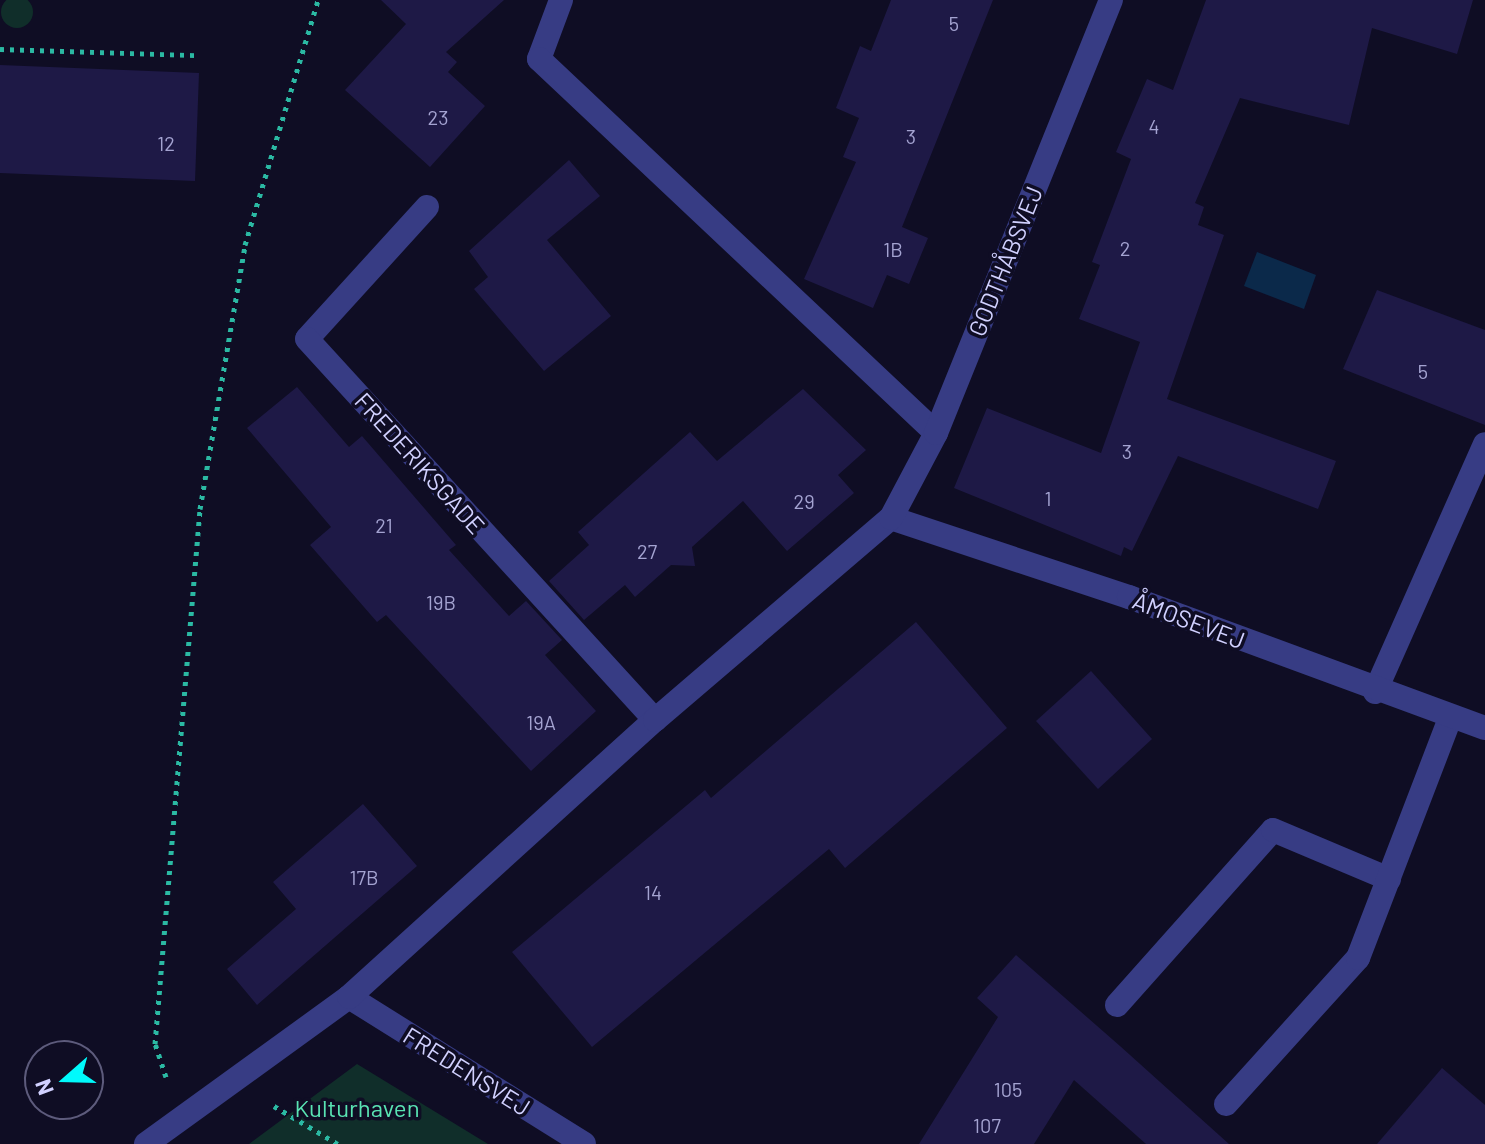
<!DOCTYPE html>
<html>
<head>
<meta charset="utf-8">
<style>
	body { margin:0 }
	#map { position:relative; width:1485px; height:1144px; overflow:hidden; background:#0f0d24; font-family:Barlow,sans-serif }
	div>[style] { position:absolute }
	.green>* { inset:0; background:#102e2a }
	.round { border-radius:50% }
	.water>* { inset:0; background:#0b294a }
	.building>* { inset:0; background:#1e1946 }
	.path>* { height:5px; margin-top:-2.5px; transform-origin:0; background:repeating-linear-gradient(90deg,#2bb9a3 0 4px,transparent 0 10px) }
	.lane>* { height:24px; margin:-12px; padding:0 12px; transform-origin:12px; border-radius:12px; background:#373c84 }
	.street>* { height:24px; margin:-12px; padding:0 12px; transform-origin:12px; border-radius:12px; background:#373c84 }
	span { translate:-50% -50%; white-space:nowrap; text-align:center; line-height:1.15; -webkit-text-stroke:7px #0f0d24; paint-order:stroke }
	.number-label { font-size:20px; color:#a4a3d1 }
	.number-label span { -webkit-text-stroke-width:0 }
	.street-label { font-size:24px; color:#d1d1ff }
	.park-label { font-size:24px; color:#59e3b3 }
	.north { position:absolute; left:24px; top:1040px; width:80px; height:80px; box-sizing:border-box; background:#0f0d24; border:2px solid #5d5b7c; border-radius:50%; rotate:250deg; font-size:22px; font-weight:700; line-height:32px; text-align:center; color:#d1d1ff }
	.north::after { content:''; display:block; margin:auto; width:28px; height:36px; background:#00fafc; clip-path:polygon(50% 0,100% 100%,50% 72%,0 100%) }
</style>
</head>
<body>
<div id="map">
	<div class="green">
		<i class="round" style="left:1px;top:-4px;width:32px;height:32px"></i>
		<i style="clip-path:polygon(357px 1064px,488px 1144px,249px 1144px)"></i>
	</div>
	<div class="water">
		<i style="clip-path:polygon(1257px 252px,1316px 275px,1304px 309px,1244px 286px)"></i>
	</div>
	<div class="building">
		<i style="clip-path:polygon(381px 0,504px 0,446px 52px,457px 62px,448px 72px,485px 106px,430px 167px,345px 90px,406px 24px)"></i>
		<i style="clip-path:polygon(891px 0,993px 0,902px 227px,928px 238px,909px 284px,887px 275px,873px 308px,804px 279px,856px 162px,843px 157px,859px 118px,836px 108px,860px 46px,871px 51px)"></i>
		<i style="clip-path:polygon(1206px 0,1473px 0,1457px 54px,1372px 28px,1349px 125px,1240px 98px,1195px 203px,1204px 207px,1198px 225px,1224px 235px,1167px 399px,1336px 461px,1318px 509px,1178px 456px,1132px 551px,1124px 547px,1121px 556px,954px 488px,987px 408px,1101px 453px,1140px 342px,1079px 319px,1100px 265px,1092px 262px,1131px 159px,1116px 152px,1147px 79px,1173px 90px)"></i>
		<i style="clip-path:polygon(0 65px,199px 73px,195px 181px,0 173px)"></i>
		<i style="clip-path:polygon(569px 160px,600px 196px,547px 240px,611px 316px,544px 371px,474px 289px,488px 277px,469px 251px)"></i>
		<i style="clip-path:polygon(1377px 290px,1485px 330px,1485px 425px,1343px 369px)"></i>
		<i style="clip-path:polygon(297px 387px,349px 447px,362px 436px,456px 545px,449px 550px,509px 616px,526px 601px,562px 640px,545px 655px,596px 711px,531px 771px,386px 615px,377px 622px,310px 545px,331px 527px,247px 428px)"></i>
		<i style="clip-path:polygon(803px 389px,866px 450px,838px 475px,854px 493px,787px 551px,743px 501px,692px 547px,695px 566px,671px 565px,635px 597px,625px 585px,584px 620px,549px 581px,589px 545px,578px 532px,690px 432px,717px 461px)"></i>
		<i style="clip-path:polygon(916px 622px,1007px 728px,845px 868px,829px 849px,592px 1047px,512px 952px,705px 790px,711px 798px)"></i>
		<i style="clip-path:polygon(1091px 671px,1152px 739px,1098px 789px,1036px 721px)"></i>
		<i style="clip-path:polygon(363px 804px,417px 866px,257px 1005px,227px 969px,296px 909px,273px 882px)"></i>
		<i style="clip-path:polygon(1016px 955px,1120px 1046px,1229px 1144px,1146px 1144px,1074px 1080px,1034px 1144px,919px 1144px,998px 1017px,977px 998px)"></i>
		<i style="clip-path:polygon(1442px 1068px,1485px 1105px,1485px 1144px,1377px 1144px)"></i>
	</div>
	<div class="path">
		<i style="left:0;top:49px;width:195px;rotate:1.8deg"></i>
		<i style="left:166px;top:1077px;width:35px;rotate:-108deg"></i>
		<i style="left:155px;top:1044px;width:537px;rotate:-85.19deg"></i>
		<i style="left:200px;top:509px;width:268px;rotate:-80.3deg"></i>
		<i style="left:245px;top:245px;width:256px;rotate:-73.4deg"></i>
		<i style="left:274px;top:1106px;width:74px;rotate:30.7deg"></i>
	</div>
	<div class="lane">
		<i style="left:561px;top:0;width:63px;rotate:110.4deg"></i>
		<i style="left:539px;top:59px;width:545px;rotate:43.29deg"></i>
		<i style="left:427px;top:207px;width:178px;rotate:132.3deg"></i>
		<i style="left:307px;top:339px;width:516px;rotate:47.59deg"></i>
		<i style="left:1375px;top:692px;width:271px;rotate:-66.1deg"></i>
		<i style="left:1117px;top:1005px;width:234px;rotate:-48.3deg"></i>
		<i style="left:1273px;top:830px;width:126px;rotate:22.9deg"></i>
		<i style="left:1226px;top:1104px;width:197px;rotate:-47.9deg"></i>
		<i style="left:1358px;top:958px;width:257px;rotate:-69deg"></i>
	</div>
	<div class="street">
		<i style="left:891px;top:518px;width:251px;rotate:18.4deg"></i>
		<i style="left:1129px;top:597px;width:379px;rotate:20.2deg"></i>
		<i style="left:349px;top:997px;width:277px;rotate:32deg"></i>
		<i style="left:146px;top:1144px;width:251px;rotate:-35.9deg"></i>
		<i style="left:349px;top:997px;width:413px;rotate:-42.2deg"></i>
		<i style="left:655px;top:720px;width:311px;rotate:-40.6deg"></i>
		<i style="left:891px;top:518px;width:96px;rotate:-62.1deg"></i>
		<i style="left:936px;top:433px;width:467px;rotate:-68deg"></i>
	</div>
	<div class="number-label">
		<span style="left:954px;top:23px">5</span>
		<span style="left:438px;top:117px">23</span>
		<span style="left:1154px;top:126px">4</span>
		<span style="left:911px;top:136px">3</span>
		<span style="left:166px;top:143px">12</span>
		<span style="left:1125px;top:248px">2</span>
		<span style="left:893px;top:249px">1B</span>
		<span style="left:1423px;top:371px">5</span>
		<span style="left:1127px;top:451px">3</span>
		<span style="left:1048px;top:498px">1</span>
		<span style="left:804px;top:501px">29</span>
		<span style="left:384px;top:525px">21</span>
		<span style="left:647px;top:551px">27</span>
		<span style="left:441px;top:602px">19B</span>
		<span style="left:541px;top:722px">19A</span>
		<span style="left:364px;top:877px">17B</span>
		<span style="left:653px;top:892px">14</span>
		<span style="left:1008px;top:1089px">105</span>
		<span style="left:987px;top:1125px">107</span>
	</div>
	<div class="street-label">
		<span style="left:1005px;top:261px;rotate:-68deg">GODTHÅBSVEJ</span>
		<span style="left:420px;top:463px;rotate:48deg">FREDERIKSGADE</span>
		<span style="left:1189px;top:620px;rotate:21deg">ÅMOSEVEJ</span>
		<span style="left:467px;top:1071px;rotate:32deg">FREDENSVEJ</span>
	</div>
	<div class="park-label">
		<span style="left:357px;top:1108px">Kulturhaven</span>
	</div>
	<div class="north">N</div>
</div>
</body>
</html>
